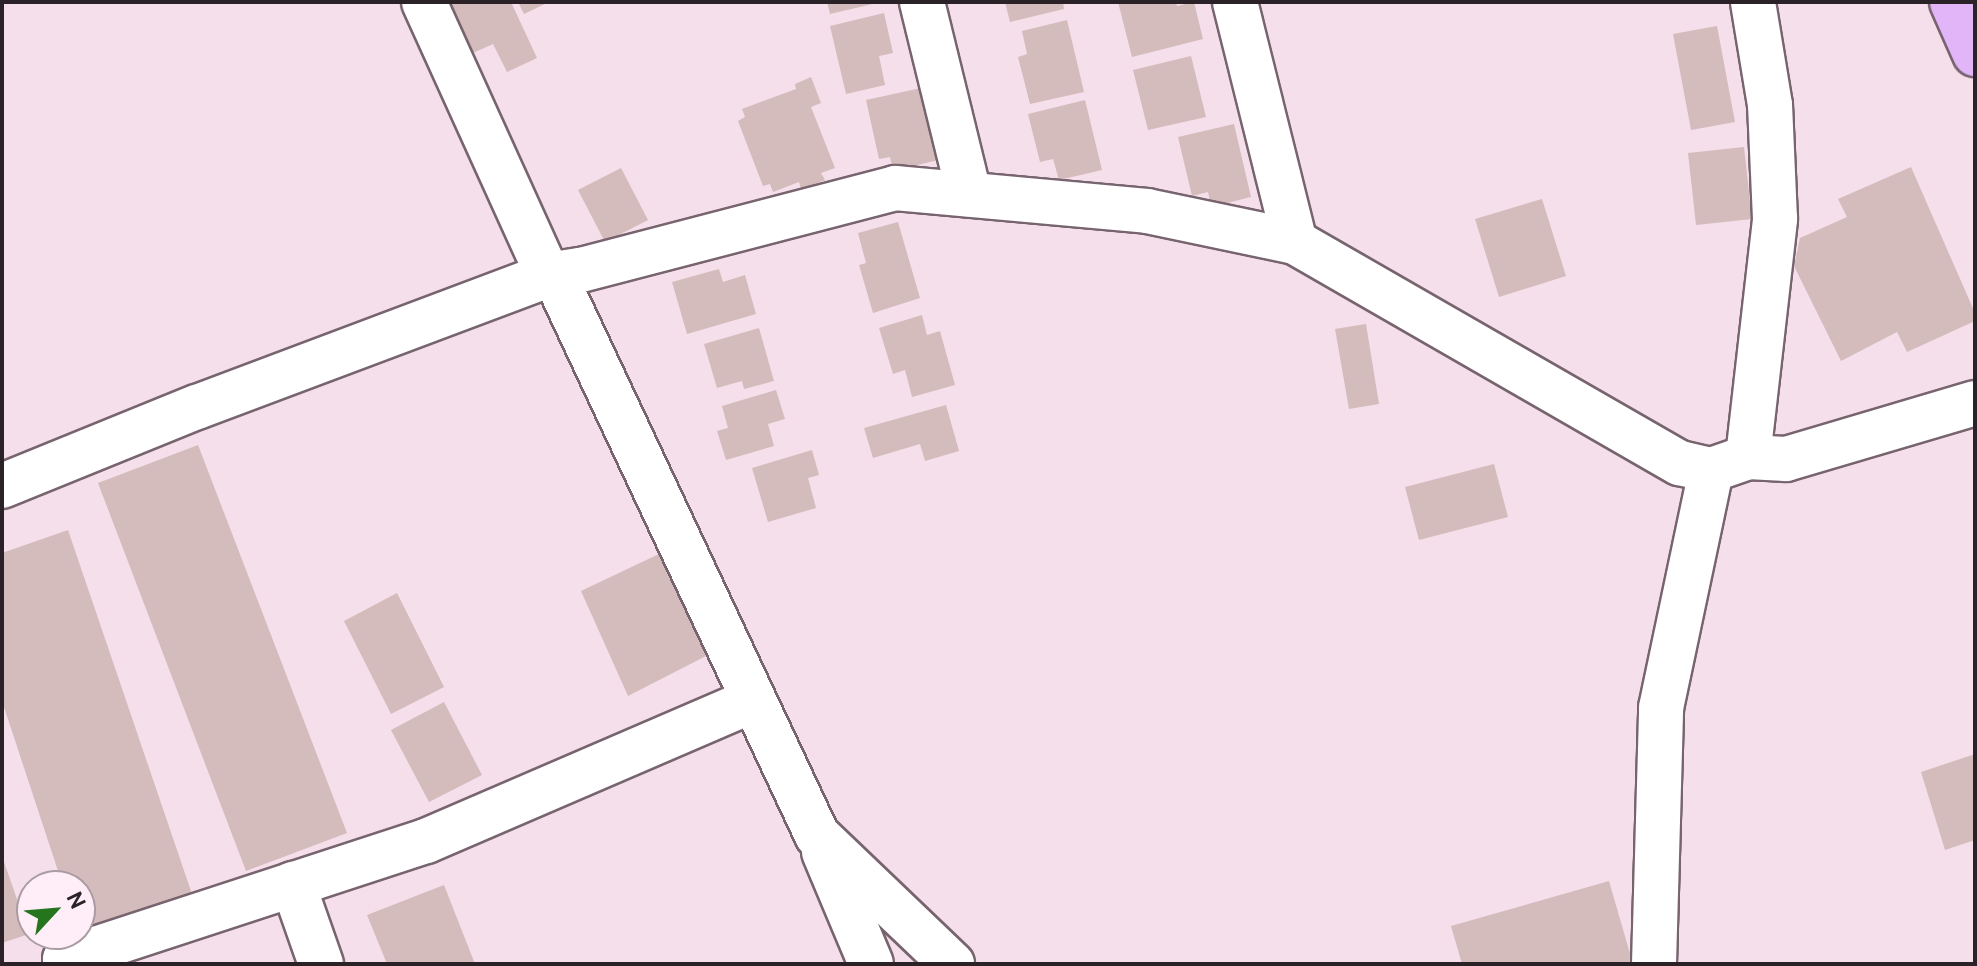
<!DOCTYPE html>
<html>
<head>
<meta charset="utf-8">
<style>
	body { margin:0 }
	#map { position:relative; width:1977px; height:966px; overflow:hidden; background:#f5dfea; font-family:Cabin,sans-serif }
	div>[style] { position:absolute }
	.building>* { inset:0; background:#d4bbbc }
	.roads { filter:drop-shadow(2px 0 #77646e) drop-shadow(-2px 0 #77646e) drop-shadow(0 2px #77646e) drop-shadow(0 -2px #77646e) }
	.street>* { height:44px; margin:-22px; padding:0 22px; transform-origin:22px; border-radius:22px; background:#fff }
	.primary>* { height:44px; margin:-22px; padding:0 22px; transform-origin:22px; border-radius:22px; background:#e1b5f8 }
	span { translate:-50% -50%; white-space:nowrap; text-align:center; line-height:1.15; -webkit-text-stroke:7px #ffedf7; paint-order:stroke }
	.frame { position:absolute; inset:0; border:4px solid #2a2226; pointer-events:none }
	.north { position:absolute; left:16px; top:870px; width:80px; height:80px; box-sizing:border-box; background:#ffedf7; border:2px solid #aa9ca3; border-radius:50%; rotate:64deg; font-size:22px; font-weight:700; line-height:32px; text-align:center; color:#2a2226 }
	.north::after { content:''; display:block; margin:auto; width:28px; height:36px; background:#24751d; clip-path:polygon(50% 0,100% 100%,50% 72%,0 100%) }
</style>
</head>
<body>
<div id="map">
	<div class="building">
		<i style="clip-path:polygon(449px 2px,511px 2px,537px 58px,507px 72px,493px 44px,473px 53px)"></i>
		<i style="clip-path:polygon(518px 2px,549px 2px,524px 14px)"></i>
		<i style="clip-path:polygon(827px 2px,876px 2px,877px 3px,830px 14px)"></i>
		<i style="clip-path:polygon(1005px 2px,1063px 2px,1064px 9px,1010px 22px)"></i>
		<i style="clip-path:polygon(1118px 2px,1176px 2px,1177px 6px,1194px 2px,1203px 39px,1132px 57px)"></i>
		<i style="clip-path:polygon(884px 13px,893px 53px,879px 56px,885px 85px,846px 94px,830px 26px)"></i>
		<i style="clip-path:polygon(1067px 20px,1084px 92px,1030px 104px,1018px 57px,1027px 54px,1022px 31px)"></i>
		<i style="clip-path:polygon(1717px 26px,1735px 122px,1691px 130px,1673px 34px)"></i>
		<i style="clip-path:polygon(1191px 56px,1206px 117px,1148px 130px,1133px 70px)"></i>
		<i style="clip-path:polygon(811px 77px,821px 103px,811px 107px,835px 168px,821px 173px,825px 180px,801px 189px,799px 182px,773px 192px,770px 184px,763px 186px,738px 121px,745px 117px,742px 109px,796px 89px,795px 84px)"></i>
		<i style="clip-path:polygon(921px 88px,938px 160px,893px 171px,890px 157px,879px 159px,866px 100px)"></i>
		<i style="clip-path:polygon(1085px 100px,1102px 170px,1059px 180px,1053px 159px,1040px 162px,1028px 114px)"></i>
		<i style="clip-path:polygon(1234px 124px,1251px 197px,1211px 207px,1208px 192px,1192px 196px,1178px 137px)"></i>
		<i style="clip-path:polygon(1744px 147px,1752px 219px,1696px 225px,1688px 153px)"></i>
		<i style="clip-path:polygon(1911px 167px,1975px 313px,1975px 321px,1907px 352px,1897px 332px,1841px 361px,1794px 266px,1800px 238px,1847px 217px,1838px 199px)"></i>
		<i style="clip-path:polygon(621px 168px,648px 220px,605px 242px,578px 190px)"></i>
		<i style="clip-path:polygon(1542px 199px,1566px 276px,1499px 297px,1475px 219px)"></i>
		<i style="clip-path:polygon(898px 222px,920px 298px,873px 313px,859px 265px,866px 263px,858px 233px)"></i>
		<i style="clip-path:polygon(719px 269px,723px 282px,745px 275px,756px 314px,687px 334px,672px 282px)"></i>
		<i style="clip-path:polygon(922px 315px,927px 335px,940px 331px,955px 385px,912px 397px,905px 370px,893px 374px,879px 328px)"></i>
		<i style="clip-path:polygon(1366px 324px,1379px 404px,1349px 409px,1335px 329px)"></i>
		<i style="clip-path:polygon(759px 328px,774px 381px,744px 389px,742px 381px,717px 388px,704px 344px)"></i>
		<i style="clip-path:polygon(776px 390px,785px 419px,768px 424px,774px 446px,726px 460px,717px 431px,728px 428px,722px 406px)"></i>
		<i style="clip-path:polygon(946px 405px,959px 451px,925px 461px,920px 444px,873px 458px,864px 428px)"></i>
		<i style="clip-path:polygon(198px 445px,347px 833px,246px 871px,98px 483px)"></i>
		<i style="clip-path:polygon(812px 450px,819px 475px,808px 478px,816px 508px,768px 522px,752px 468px)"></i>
		<i style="clip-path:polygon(1494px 464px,1508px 517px,1419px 540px,1405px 487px)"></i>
		<i style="clip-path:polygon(68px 530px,192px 894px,80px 929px,80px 886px,63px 886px,2px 701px,2px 553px)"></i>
		<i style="clip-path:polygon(661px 553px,706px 656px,628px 696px,581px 591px)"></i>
		<i style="clip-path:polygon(397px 593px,444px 687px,391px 714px,344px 621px)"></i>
		<i style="clip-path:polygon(444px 702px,482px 775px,429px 802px,391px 730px)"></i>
		<i style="clip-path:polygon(1975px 754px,1975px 840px,1945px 850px,1921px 772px)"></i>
		<i style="clip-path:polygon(2px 856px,29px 934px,2px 943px)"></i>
		<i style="clip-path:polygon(1609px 881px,1633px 964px,1462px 964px,1451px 926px)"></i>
		<i style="clip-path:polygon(444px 885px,475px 964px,387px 964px,367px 915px)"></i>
	</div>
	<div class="roads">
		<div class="street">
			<i style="left:424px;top:2px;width:300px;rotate:65.6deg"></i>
			<i style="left:922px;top:2px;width:198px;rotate:76.2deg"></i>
			<i style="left:1235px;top:2px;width:247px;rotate:76deg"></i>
			<i style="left:554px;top:274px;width:620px;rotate:64.88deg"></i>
			<i style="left:817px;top:835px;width:187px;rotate:43.7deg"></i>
			<i style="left:1748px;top:457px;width:240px;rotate:-83.5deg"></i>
			<i style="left:1775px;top:219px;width:114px;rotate:-92.5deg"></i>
			<i style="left:1770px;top:105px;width:104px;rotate:-99.4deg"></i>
			<i style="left:2px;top:486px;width:210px;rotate:-22.1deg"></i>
			<i style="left:197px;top:407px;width:375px;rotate:-20.6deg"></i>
			<i style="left:548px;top:275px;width:33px;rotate:-9deg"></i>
			<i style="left:581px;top:270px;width:325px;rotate:-14.6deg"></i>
			<i style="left:895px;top:188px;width:253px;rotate:5.2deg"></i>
			<i style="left:1147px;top:211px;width:151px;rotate:11.8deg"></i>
			<i style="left:1295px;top:242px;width:444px;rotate:29.9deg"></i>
			<i style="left:1680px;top:463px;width:32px;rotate:13deg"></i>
			<i style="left:824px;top:852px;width:121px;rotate:67.2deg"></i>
			<i style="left:293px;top:884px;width:85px;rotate:70.7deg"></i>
			<i style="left:67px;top:964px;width:5px;rotate:-112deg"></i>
			<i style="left:65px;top:959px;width:380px;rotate:-18.1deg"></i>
			<i style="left:426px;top:841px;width:356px;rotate:-23.3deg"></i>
			<i style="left:1654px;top:964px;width:256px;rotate:-88.4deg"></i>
			<i style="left:1661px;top:708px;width:243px;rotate:-78.1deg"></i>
			<i style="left:1711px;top:470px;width:39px;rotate:-19deg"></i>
			<i style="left:1748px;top:457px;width:38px;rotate:3deg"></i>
			<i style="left:1786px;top:459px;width:197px;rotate:-16.5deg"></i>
		</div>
		<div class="primary">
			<i style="left:1952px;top:2px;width:57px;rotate:66.1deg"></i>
		</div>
	</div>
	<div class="frame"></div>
	<div class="north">N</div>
</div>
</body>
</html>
